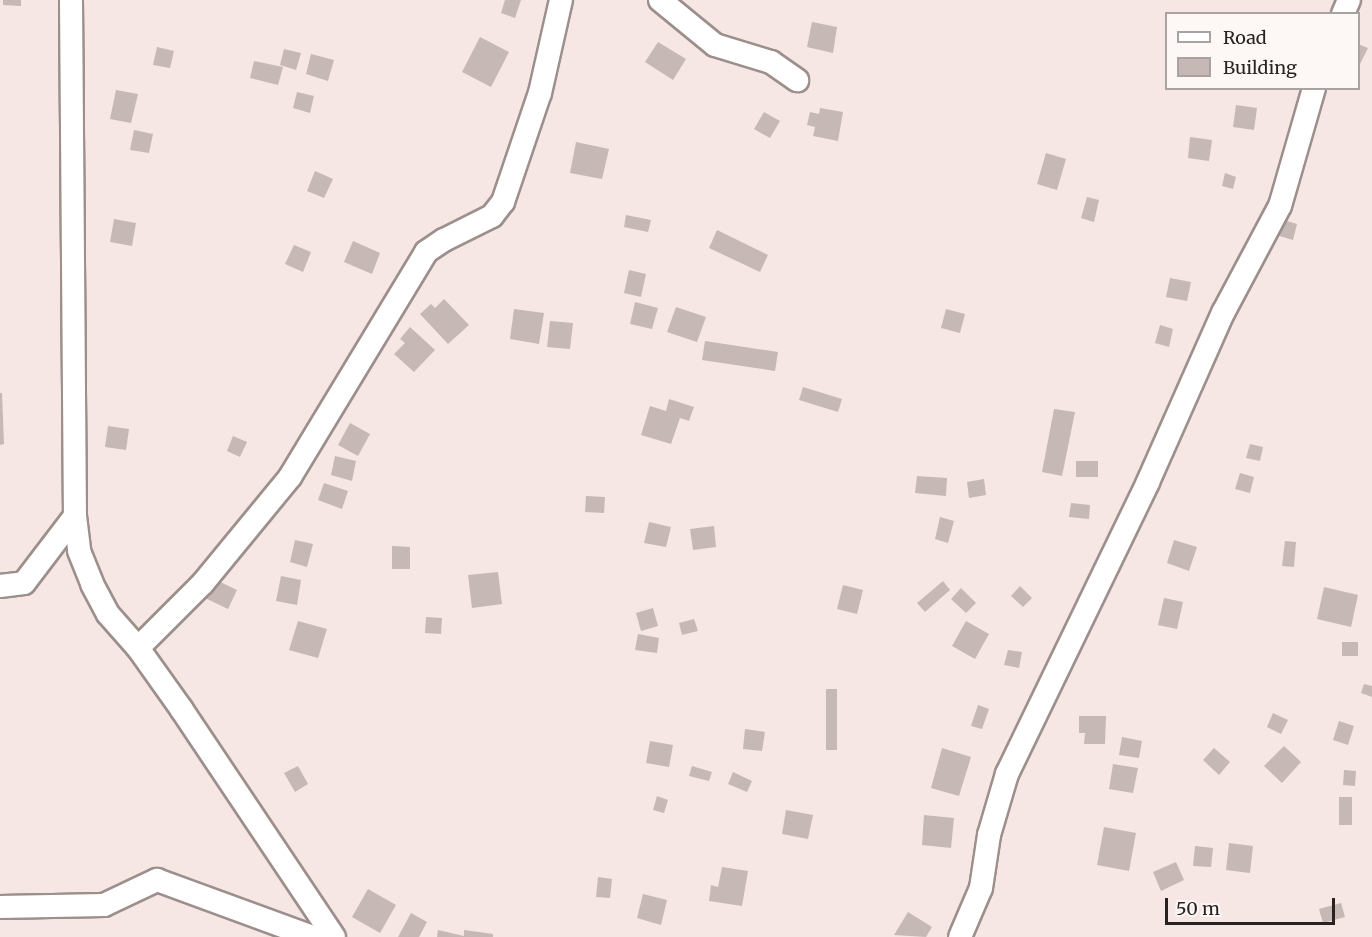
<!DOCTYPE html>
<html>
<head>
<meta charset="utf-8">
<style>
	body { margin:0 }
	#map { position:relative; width:1372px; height:937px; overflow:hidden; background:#f6e7e4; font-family:Merriweather,serif }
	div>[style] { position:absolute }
	.building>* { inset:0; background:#c6b8b5 }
	.roads { filter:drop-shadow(2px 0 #9c8f8c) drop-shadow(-2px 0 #9c8f8c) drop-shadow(0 2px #9c8f8c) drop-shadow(0 -2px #9c8f8c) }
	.minor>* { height:22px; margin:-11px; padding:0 11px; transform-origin:11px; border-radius:11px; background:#fff }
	span { translate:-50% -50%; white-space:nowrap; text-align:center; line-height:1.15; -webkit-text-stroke:5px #fdf7f6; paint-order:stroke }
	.legend { position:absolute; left:1165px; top:12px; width:195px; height:78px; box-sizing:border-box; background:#fdf7f6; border:2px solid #a8a2a1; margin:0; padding:8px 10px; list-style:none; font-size:18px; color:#282322 }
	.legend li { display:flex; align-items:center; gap:12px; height:30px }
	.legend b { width:30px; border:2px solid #a8a2a1 }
	.scale { position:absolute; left:1165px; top:898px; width:170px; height:27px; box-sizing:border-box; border:3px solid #282322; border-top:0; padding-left:8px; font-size:18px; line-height:21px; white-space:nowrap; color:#282322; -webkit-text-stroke:4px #fdf7f6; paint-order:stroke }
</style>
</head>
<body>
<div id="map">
	<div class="building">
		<i style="clip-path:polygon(3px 0,21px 0,21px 6px,3px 5px)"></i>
		<i style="clip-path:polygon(505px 0,521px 0,515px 18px,501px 13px)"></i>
		<i style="clip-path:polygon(812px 22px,837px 27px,833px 53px,807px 47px)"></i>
		<i style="clip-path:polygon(480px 37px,509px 52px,491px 87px,462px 72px)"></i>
		<i style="clip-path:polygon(658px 42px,686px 59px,673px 80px,645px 62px)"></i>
		<i style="clip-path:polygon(1358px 44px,1368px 48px,1360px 64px,1358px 63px)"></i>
		<i style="clip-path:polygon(157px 47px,174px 51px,170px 68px,153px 65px)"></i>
		<i style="clip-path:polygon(284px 49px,301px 53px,296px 70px,280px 65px)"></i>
		<i style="clip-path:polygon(311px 54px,334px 60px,328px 81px,306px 74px)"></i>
		<i style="clip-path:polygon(254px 61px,283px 67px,278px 85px,250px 78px)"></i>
		<i style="clip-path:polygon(116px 90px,138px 94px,131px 123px,110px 119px)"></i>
		<i style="clip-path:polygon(297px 92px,314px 96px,310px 113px,293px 108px)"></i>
		<i style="clip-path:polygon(1236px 105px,1257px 108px,1254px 130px,1233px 127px)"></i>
		<i style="clip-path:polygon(820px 108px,843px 112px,838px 141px,813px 136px,815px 127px,807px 125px,810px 112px,819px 114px)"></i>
		<i style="clip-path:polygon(764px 112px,780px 121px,770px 138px,754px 129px)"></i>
		<i style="clip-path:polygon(134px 130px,153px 134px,149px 153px,130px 150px)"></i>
		<i style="clip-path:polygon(1190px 137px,1212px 140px,1209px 161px,1188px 158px)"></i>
		<i style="clip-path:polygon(576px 142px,609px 149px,602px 179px,570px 173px)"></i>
		<i style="clip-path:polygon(1046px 153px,1066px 159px,1057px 190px,1037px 184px)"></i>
		<i style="clip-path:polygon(315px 171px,333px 179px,324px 198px,307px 191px)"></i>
		<i style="clip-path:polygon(1225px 173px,1236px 177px,1233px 189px,1222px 186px)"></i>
		<i style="clip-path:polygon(1087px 197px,1099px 200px,1094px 222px,1081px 218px)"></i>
		<i style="clip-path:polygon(626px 215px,651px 220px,648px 232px,624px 227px)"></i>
		<i style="clip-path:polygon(114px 219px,136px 223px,132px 246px,110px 242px)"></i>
		<i style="clip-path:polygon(1280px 219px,1297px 224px,1293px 240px,1276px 235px)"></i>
		<i style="clip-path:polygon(717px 230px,768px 255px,760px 272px,709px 248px)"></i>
		<i style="clip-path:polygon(353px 241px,380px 253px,372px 274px,344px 262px)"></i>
		<i style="clip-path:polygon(294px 245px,311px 252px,303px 272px,285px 264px)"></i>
		<i style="clip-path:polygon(629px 270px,646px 274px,641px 297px,624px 293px)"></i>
		<i style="clip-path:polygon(1170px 278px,1191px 282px,1187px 301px,1166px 297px)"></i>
		<i style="clip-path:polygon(444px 299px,469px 325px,448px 344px,420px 314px,431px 304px,435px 308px)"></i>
		<i style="clip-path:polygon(635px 302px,658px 308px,652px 329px,630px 324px)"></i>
		<i style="clip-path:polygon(676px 307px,706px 317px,697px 342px,667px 332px)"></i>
		<i style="clip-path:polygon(514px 309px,544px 313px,539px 344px,510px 339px)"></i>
		<i style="clip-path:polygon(946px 309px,965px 314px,960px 333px,941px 328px)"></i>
		<i style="clip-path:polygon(550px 321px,573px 323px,570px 349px,547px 347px)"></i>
		<i style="clip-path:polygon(1160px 325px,1173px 329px,1169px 347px,1155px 343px)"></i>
		<i style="clip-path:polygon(410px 327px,435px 350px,414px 372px,394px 354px,405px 343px,400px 339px)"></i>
		<i style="clip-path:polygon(705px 341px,778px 352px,775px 371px,702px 360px)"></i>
		<i style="clip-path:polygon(803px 387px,842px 399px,838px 412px,799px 400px)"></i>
		<i style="clip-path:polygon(0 393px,2px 393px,4px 444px,0 445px)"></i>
		<i style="clip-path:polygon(669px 399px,694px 407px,689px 421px,680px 418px,671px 444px,641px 435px,650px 406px,666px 411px)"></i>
		<i style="clip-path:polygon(1054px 409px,1075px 412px,1062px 476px,1042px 472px)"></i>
		<i style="clip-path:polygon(350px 423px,370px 434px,358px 456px,338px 445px)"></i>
		<i style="clip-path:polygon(108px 426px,129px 429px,126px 450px,105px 447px)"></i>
		<i style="clip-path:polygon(233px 436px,247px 442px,240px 457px,227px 451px)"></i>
		<i style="clip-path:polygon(1250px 444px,1263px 447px,1260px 461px,1246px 458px)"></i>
		<i style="clip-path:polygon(335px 456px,356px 461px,352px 481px,331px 475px)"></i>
		<i style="clip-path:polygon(1076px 461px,1098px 461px,1098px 477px,1076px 477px)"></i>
		<i style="clip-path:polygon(1240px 473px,1254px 477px,1250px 493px,1235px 489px)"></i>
		<i style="clip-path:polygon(917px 476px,947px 478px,946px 496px,915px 493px)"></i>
		<i style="clip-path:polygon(984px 479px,986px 495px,969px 498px,967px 482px)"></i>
		<i style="clip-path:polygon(324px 483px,348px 491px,342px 509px,318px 500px)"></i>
		<i style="clip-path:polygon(586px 496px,605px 497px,604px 513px,585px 512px)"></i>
		<i style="clip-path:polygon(1071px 503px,1090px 505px,1089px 519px,1069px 517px)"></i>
		<i style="clip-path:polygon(940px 517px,954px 521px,948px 543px,935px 539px)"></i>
		<i style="clip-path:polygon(649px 522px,671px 527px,666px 547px,644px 543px)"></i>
		<i style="clip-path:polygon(714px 526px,716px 547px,693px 550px,690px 529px)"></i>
		<i style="clip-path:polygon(295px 540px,313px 544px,307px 567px,290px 562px)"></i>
		<i style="clip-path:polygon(1174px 540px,1197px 547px,1189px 571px,1167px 563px)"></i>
		<i style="clip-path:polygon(1285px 541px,1296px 542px,1294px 567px,1282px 566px)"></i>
		<i style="clip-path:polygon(392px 546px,410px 547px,410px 569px,392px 569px)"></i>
		<i style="clip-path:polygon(498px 572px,502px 604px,472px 608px,468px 575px)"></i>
		<i style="clip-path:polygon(281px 576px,301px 580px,297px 605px,276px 601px)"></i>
		<i style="clip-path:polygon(214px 579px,237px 590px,228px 609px,205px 598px)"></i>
		<i style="clip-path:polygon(943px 581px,950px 590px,925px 612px,917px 603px)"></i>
		<i style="clip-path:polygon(843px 585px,863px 590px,857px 614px,837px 609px)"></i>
		<i style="clip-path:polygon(1020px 586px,1032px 598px,1023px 607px,1011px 596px)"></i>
		<i style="clip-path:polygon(1324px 587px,1358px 595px,1351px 627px,1317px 619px)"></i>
		<i style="clip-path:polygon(961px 588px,976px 603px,966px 613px,951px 599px)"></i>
		<i style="clip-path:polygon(1164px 598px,1183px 602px,1177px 629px,1158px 625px)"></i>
		<i style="clip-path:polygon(653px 608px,658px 626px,641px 631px,636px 613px)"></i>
		<i style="clip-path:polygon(426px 617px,442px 618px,441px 634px,425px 633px)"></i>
		<i style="clip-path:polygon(694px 619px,698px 631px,682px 635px,679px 623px)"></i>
		<i style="clip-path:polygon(298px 621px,327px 629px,318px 658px,289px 650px)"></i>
		<i style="clip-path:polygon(966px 621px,989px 634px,975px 659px,952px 646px)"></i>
		<i style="clip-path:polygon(638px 634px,659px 638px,657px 653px,635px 650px)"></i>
		<i style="clip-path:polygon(1342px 642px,1358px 642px,1358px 656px,1342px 656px)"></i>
		<i style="clip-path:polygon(1008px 650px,1022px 652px,1019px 668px,1004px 665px)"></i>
		<i style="clip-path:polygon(1364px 684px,1372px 686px,1372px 697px,1361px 693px)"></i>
		<i style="clip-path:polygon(826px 689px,837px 689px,837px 750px,826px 750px)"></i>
		<i style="clip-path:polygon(978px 705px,989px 709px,982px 729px,971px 726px)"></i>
		<i style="clip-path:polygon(1273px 713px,1288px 720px,1281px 734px,1267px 727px)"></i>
		<i style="clip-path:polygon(1079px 716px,1106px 716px,1105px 744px,1084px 744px,1085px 733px,1079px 733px)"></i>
		<i style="clip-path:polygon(1339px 721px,1354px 726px,1348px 745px,1333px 740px)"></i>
		<i style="clip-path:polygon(745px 729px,765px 732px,762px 751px,743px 749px)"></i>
		<i style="clip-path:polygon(1122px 737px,1142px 741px,1139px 758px,1119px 755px)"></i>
		<i style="clip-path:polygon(650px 741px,673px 745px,669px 767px,646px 763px)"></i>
		<i style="clip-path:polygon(1284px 746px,1301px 762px,1282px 783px,1264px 766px)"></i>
		<i style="clip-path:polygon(942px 748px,971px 757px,959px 796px,931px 788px)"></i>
		<i style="clip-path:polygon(1214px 748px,1230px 762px,1219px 775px,1203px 760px)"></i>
		<i style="clip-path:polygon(1113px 764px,1138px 768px,1133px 793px,1109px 789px)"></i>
		<i style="clip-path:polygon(298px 766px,308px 784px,295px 792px,284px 773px)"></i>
		<i style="clip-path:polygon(692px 766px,712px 772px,709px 781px,689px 776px)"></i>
		<i style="clip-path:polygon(1344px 770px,1356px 771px,1355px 786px,1343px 785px)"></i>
		<i style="clip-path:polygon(733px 772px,752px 781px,747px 792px,728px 784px)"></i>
		<i style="clip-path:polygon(657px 796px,668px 800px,664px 813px,653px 810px)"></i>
		<i style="clip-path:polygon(1339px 797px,1352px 797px,1352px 825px,1339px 825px)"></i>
		<i style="clip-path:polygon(786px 810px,813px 815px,808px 839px,782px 834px)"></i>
		<i style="clip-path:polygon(924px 815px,954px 818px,951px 848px,922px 845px)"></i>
		<i style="clip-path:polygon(1104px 827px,1136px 833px,1129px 871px,1097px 865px)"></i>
		<i style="clip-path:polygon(1229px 843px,1253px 846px,1250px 873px,1226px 870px)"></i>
		<i style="clip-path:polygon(1195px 846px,1213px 848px,1211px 867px,1193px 866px)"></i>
		<i style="clip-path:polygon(1176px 862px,1184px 880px,1161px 891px,1153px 872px)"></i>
		<i style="clip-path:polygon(722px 867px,748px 871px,742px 906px,709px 901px,711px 885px,718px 887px)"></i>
		<i style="clip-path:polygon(598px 877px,612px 879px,610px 898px,596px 897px)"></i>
		<i style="clip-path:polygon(368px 889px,396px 905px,380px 933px,352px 917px)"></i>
		<i style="clip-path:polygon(643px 894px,667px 900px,661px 925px,637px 918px)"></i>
		<i style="clip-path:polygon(1341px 903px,1345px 917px,1323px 923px,1319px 909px)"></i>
		<i style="clip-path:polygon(908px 912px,932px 927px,926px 937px,894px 935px)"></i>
		<i style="clip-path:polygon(411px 913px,427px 922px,419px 937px,398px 937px)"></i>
		<i style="clip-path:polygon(438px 930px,464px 936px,464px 930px,493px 934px,493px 937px,437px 937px)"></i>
	</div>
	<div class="roads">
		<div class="minor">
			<i style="left:71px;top:0;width:516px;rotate:89.56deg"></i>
			<i style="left:75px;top:516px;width:35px;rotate:83deg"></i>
			<i style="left:79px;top:551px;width:35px;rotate:68deg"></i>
			<i style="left:92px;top:584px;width:34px;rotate:62deg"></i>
			<i style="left:108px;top:614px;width:45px;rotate:48.6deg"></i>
			<i style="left:138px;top:648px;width:76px;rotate:54.6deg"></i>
			<i style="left:182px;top:710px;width:273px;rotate:56.2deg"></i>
			<i style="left:660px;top:0;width:71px;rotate:39.3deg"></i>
			<i style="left:715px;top:45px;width:59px;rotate:16.9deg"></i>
			<i style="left:771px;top:62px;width:32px;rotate:35deg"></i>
			<i style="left:1343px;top:14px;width:15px;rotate:-67deg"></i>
			<i style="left:0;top:586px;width:24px;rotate:-7deg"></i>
			<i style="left:24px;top:583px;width:84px;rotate:-52.7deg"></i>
			<i style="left:138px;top:648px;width:92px;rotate:-45deg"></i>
			<i style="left:203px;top:583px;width:137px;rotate:-50.6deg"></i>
			<i style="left:290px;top:477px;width:263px;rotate:-58.8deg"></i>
			<i style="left:426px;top:252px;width:22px;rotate:-34deg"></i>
			<i style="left:444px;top:240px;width:54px;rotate:-26.6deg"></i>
			<i style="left:492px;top:216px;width:18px;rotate:-52deg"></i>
			<i style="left:503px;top:202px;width:115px;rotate:-71.3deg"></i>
			<i style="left:540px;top:93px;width:95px;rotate:-77.3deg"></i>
			<i style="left:0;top:907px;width:104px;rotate:-1.1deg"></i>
			<i style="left:104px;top:905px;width:59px;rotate:-25.3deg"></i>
			<i style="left:157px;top:880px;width:166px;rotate:20.1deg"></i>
			<i style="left:960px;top:937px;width:53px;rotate:-66.8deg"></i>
			<i style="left:981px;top:888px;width:54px;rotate:-81.4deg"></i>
			<i style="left:989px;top:835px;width:64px;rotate:-73.6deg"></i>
			<i style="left:1007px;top:774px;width:324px;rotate:-64.2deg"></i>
			<i style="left:1148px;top:482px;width:185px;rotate:-66.1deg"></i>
			<i style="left:1223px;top:313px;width:121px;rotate:-62deg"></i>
			<i style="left:1280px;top:206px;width:123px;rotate:-73.9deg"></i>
		</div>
	</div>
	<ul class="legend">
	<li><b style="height:8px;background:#fff"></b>Road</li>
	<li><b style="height:16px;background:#c6b8b5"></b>Building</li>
	</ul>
	<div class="scale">50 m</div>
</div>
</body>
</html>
